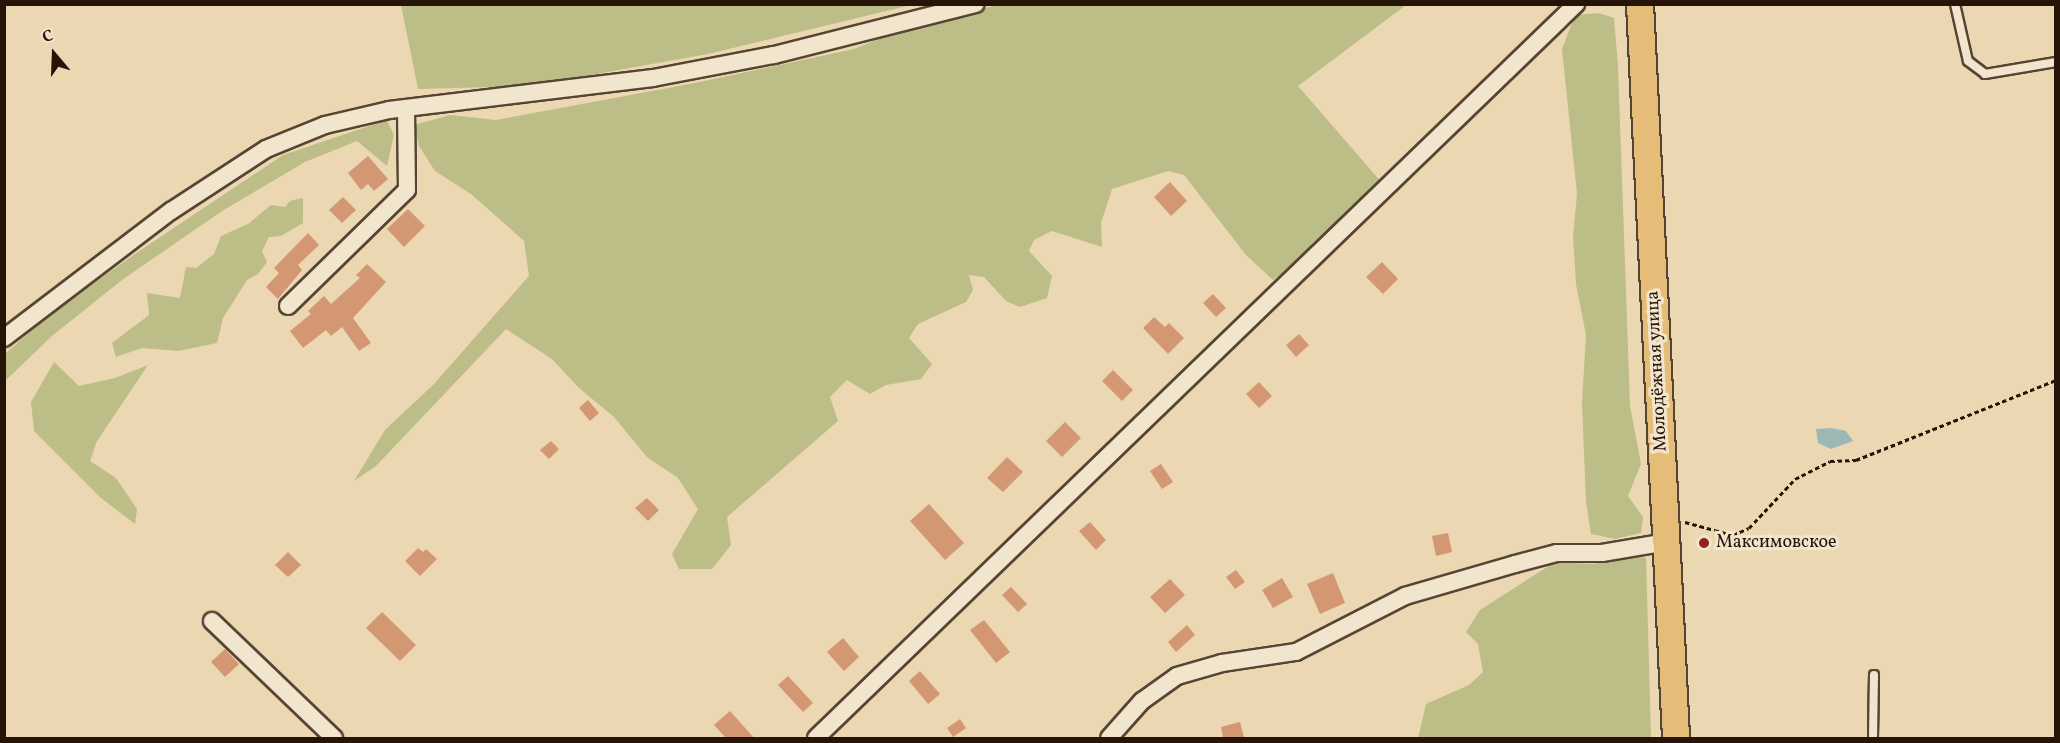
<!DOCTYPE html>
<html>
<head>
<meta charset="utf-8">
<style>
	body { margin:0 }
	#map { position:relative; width:2060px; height:743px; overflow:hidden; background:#ebd7b2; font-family:Vollkorn,serif }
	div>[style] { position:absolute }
	.green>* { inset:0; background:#bdbd88 }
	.water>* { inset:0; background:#9bb8b4 }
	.building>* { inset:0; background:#d49774 }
	.path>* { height:3px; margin-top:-1.5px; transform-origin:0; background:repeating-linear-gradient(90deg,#261409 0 4.5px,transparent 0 7.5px) }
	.roads { filter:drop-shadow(2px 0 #574533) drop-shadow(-2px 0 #574533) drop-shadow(0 2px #574533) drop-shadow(0 -2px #574533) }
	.service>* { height:8px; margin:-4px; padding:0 4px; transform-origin:4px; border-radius:4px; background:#f2e5cd }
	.minor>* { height:16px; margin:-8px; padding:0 8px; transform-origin:8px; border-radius:8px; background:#f2e5cd }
	.primary>* { height:26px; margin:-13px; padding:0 13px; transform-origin:13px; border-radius:13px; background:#e6bc79 }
	.dots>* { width:16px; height:16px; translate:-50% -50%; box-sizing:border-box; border:3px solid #f2e5cd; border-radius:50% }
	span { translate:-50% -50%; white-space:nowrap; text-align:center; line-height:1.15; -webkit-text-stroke:6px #f2e5cd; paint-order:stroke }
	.street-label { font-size:18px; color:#261409 }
	.poi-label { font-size:18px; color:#261409 }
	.left { translate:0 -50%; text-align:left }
	.frame { position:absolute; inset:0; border:6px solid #261409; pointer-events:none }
	.north { position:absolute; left:24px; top:24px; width:60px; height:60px; -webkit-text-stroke:4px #f2e5cd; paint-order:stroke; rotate:341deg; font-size:16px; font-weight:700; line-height:24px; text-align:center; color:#261409 }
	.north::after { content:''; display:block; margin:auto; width:21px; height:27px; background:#261409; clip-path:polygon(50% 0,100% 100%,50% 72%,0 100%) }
</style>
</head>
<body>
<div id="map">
	<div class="green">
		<i style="clip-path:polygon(401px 5px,911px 5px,708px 54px,529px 86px,418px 89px)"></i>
		<i style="clip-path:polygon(997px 5px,1406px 5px,1298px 86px,1383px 184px,1302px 258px,1273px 280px,1246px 255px,1184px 175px,1168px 171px,1112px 189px,1101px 223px,1102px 247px,1052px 231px,1034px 240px,1029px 251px,1052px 276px,1047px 298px,1020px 307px,1006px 301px,984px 277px,969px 275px,973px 290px,966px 302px,918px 324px,909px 338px,932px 364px,921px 379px,886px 385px,870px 394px,847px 380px,830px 397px,838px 421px,727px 517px,731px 545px,712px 569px,679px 569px,672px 554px,698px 509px,678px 478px,647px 457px,614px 417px,579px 388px,552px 359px,506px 329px,376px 466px,354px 481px,385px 430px,434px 384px,529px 276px,524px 241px,471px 194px,435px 171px,419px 146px,414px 125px,450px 115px,496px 120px,695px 83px,854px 49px,903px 29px)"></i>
		<i style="clip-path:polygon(1599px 13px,1614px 18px,1618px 66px,1630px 406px,1641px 464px,1628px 496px,1643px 517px,1641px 533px,1615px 539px,1591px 534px,1586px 502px,1582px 403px,1586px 335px,1576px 284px,1573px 237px,1577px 194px,1562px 49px,1575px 15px)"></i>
		<i style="clip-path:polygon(387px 120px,394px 135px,387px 166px,357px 141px,305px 162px,222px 211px,122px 280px,52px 336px,5px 381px,5px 354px,45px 318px,132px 256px,283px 155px)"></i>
		<i style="clip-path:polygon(303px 198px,303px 223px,281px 236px,269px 237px,262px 251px,267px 262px,258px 274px,247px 280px,223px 318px,217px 343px,178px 351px,142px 348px,116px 357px,112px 343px,149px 315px,147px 293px,180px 298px,186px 267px,196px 268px,214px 254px,221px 236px,248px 224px,271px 205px,285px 207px,290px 201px)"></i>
		<i style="clip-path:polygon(54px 362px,79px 386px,115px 378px,148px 365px,97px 441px,90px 461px,116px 478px,137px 509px,135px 524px,101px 498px,34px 431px,31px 402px)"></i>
		<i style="clip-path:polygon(1625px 555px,1646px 558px,1651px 738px,1418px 738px,1426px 704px,1469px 685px,1483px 672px,1478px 644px,1466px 632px,1480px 610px,1555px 562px,1593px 564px)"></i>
	</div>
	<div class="water">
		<i style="clip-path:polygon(1831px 428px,1846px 431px,1853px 441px,1831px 449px,1818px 443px,1816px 429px)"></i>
	</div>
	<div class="building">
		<i style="clip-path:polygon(368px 156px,388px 179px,374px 191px,368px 184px,361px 190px,348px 173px)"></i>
		<i style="clip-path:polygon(1170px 182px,1187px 201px,1171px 216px,1154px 197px)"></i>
		<i style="clip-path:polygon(343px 197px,356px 210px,342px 223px,329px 210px)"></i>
		<i style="clip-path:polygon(408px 209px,425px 226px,404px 247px,387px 229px)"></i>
		<i style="clip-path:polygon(308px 233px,319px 245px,298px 265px,302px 270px,278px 299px,266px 287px,279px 273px,274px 268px)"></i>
		<i style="clip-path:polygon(1382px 262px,1398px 279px,1383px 294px,1366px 277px)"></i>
		<i style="clip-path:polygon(367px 264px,386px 282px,353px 318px,371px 343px,359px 351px,342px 327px,331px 336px,326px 330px,303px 348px,290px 331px,311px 314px,308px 311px,324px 296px,331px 304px,360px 278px,356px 275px)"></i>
		<i style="clip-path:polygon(1213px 294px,1226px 308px,1216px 317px,1203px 303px)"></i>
		<i style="clip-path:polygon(1154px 317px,1165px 327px,1169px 323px,1184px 338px,1168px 354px,1143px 328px)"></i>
		<i style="clip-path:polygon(1299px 334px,1309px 345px,1296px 357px,1286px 345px)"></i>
		<i style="clip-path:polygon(1113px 370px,1133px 390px,1122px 401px,1102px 381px)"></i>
		<i style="clip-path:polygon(1259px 382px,1272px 396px,1259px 408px,1246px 394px)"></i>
		<i style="clip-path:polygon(588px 400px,599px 413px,590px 421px,579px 408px)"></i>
		<i style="clip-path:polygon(1065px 422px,1081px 438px,1062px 457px,1046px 441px)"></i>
		<i style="clip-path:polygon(551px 441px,559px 449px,549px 459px,540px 450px)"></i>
		<i style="clip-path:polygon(1007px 457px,1023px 472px,1003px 492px,987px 478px)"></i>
		<i style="clip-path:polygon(1161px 464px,1173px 482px,1162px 489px,1150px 471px)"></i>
		<i style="clip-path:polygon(647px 498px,659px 510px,648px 521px,635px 508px)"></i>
		<i style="clip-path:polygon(929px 504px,964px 543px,945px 560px,910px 521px)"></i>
		<i style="clip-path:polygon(1090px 522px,1106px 540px,1096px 550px,1079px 531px)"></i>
		<i style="clip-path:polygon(1448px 533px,1452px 552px,1436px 556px,1432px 536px)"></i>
		<i style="clip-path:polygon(418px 548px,423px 552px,426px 549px,437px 559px,420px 576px,405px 561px)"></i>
		<i style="clip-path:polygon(288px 552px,301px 565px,288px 577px,275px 565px)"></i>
		<i style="clip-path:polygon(1236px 570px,1245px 582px,1235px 589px,1226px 577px)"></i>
		<i style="clip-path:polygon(1333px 573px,1345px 603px,1320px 614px,1307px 584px)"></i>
		<i style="clip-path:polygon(1282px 578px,1293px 597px,1273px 608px,1262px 590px)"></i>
		<i style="clip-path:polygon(1170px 579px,1185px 595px,1165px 613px,1150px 597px)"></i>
		<i style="clip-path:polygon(1011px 587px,1027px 604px,1018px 612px,1002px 595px)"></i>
		<i style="clip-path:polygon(382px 612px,416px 645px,400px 661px,366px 628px)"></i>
		<i style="clip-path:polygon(984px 620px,1010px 652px,996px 663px,970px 630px)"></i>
		<i style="clip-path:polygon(1187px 625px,1195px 635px,1176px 652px,1168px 642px)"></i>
		<i style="clip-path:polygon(843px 638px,859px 657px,844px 671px,827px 652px)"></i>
		<i style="clip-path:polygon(225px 649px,239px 664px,225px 677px,211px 662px)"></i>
		<i style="clip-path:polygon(920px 671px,940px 694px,928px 704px,909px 681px)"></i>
		<i style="clip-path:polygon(788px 676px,813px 703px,803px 712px,778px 685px)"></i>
		<i style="clip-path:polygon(730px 711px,754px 738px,726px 738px,714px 725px)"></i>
		<i style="clip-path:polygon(960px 719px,966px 728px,953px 737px,947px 728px)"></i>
		<i style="clip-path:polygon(1240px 722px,1244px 737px,1223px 738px,1221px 727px)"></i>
	</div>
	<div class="path">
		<i style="left:1685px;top:522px;width:50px;rotate:15.2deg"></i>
		<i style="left:1733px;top:535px;width:17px;rotate:-24deg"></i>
		<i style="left:1749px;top:528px;width:67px;rotate:-46.8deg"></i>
		<i style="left:1795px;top:479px;width:39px;rotate:-27deg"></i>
		<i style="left:1830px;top:461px;width:26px;rotate:-2deg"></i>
		<i style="left:1856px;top:460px;width:215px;rotate:-21.8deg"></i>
	</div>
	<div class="roads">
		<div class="service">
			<i style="left:1955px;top:4px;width:58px;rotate:77.2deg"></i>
			<i style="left:1968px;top:61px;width:21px;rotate:37deg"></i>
			<i style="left:1985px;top:74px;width:72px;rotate:-9.6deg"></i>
			<i style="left:1873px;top:738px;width:63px;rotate:-89.1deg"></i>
		</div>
		<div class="minor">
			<i style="left:288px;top:306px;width:166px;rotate:-44.3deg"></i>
			<i style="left:407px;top:190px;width:82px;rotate:-90.7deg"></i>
			<i style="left:4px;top:338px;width:210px;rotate:-37.3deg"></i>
			<i style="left:171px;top:211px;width:113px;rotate:-33.1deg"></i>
			<i style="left:266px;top:149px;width:64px;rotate:-22.1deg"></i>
			<i style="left:325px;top:125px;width:66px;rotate:-13.2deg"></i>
			<i style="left:389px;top:110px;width:266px;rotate:-6.9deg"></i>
			<i style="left:653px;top:78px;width:123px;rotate:-10.8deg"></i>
			<i style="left:774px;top:55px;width:208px;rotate:-14.2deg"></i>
			<i style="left:212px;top:621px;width:169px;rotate:43.8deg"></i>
			<i style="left:816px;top:738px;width:1057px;rotate:-44deg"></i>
			<i style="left:1109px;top:738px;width:50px;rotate:-48.3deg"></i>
			<i style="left:1142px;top:701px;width:43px;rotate:-35.5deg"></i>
			<i style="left:1177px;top:676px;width:47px;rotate:-16.1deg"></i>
			<i style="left:1222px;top:663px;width:75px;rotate:-8.5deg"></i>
			<i style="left:1296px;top:652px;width:123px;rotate:-27.2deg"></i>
			<i style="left:1405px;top:596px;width:115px;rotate:-16.2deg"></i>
			<i style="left:1515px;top:564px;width:43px;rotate:-14.7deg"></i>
			<i style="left:1557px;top:553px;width:45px"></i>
			<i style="left:1602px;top:553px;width:66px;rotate:-9.6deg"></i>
		</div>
		<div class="primary">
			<i style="left:1640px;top:4px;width:735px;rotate:87.19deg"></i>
		</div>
	</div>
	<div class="dots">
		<i style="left:1704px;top:543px;background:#8f2418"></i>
	</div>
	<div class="street-label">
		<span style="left:1658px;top:371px;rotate:-93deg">Молодёжная улица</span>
	</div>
	<div class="poi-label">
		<span class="left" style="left:1716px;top:543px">Максимовское</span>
	</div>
	<div class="frame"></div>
	<div class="north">С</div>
</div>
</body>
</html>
